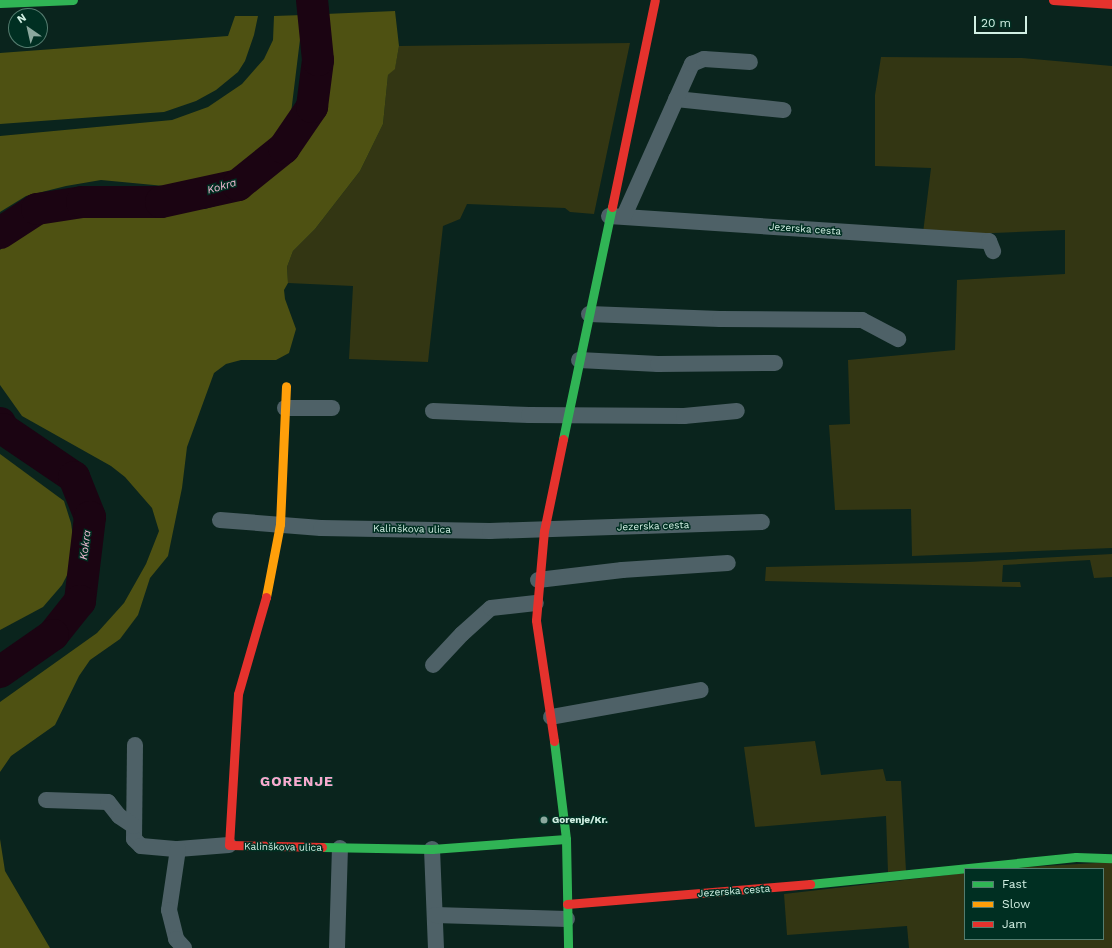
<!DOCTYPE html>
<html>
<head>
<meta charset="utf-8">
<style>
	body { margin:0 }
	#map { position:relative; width:1112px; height:948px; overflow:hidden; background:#0a241d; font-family:"Work Sans",sans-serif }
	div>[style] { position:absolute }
	.green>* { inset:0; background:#333613 }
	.forest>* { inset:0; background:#4e5112 }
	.river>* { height:32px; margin:-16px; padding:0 16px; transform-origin:16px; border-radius:16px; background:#1b0412 }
	.street>* { height:16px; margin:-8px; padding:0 8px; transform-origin:8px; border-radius:8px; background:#4e6167 }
	.fast>* { height:9px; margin:-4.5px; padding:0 4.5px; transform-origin:4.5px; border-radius:4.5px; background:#30b455 }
	.slow>* { height:9px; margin:-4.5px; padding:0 4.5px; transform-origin:4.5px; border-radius:4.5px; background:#ff9f0a }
	.jam>* { height:9px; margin:-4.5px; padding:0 4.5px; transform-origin:4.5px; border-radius:4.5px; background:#e5322d }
	.dots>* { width:11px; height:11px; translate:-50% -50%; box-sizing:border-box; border:2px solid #002f22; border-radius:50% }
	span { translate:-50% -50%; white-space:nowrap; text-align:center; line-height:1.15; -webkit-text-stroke:3px #002f22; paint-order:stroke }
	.street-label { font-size:10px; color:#d1efe3 }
	.poi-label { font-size:10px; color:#d1efe3; font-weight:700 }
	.left { translate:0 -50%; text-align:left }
	.water-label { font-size:11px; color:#f2bbd4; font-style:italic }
	.district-label { font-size:14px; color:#f7abcf; font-weight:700; letter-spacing:1px }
	.legend { position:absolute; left:964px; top:868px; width:140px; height:72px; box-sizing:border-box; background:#002f22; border:1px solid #547c6f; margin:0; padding:5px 7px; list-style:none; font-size:12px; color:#d1efe3 }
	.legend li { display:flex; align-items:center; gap:8px; height:20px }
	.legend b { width:20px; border:1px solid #547c6f }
	.north { position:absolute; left:8px; top:8px; width:40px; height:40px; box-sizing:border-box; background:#002f22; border:1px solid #547c6f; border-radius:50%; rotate:326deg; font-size:11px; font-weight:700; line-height:16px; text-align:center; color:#d1efe3 }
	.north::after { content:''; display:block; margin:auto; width:14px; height:18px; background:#8ba89e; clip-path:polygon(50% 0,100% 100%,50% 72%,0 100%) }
	.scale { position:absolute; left:974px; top:16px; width:53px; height:18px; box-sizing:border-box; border:2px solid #d1efe3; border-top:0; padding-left:5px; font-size:12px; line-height:14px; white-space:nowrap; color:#d1efe3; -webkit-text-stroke:3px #002f22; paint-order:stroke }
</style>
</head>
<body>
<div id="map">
	<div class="green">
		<i style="clip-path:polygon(630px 43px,594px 214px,570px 212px,565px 208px,467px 204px,460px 219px,443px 226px,428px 362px,349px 359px,353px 286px,288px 283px,287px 267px,293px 251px,315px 229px,360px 171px,383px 124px,388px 75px,395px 68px,399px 46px)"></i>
		<i style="clip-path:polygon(881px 57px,1022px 58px,1112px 66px,1112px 548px,912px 556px,911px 509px,835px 510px,829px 425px,850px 424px,848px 360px,955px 350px,957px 280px,1065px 274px,1065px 230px,945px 235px,923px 233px,931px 168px,875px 166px,875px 95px)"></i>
		<i style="clip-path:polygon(1112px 554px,1112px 577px,1094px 578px,1090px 560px,1003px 565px,1002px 582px,1020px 582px,1021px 587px,765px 581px,766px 567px,969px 562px)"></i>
		<i style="clip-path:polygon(815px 741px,821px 775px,883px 769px,886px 781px,901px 781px,906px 871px,888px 872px,886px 816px,755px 827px,744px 747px)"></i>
		<i style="clip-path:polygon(1112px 862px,1112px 948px,909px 948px,907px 926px,787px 935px,784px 894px,965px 873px,965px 939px,1103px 939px,1103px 869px,994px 869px)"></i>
	</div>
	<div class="forest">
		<i style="clip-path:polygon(395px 11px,399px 46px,395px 69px,388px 75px,383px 124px,360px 171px,315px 229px,293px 251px,287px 267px,288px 283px,284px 290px,285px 299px,296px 329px,289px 353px,276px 360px,241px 360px,226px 364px,214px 373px,187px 447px,182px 488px,168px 556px,150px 578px,138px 615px,120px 639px,90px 660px,79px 676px,55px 725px,11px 756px,0 772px,0 702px,97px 633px,124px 603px,146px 564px,159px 531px,152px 508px,125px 477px,111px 466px,22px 416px,0 385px,0 250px,16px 235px,36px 225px,73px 216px,135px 207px,205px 209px,240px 199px,278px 172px,300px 151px,321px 111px,331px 74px,325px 14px)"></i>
		<i style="clip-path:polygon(303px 15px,291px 113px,274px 143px,248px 163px,213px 180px,175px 187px,101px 180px,66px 186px,26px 196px,0 212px,0 136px,172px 120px,208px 107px,242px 84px,264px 59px,273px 40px,274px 16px)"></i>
		<i style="clip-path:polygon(235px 16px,258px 16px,254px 35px,245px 61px,238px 72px,216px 90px,196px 101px,164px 112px,0 124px,0 53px,228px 36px)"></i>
		<i style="clip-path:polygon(0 454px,64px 501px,71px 523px,76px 558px,62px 585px,43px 607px,0 630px)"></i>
		<i style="clip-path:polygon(0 839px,5px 871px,50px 948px,0 948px)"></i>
	</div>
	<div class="river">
		<i style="left:0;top:233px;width:44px;rotate:-33deg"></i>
		<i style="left:37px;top:209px;width:46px;rotate:-8.8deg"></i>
		<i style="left:82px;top:202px;width:79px"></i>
		<i style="left:161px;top:202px;width:79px;rotate:-12.4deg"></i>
		<i style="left:238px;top:185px;width:59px;rotate:-38.8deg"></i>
		<i style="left:284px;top:148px;width:50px;rotate:-55.7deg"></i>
		<i style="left:312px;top:107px;width:47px;rotate:-82.7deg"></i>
		<i style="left:318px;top:60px;width:60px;rotate:-95.7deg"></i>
		<i style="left:0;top:423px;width:7px;rotate:63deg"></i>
		<i style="left:3px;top:429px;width:86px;rotate:34.1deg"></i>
		<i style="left:74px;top:477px;width:43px;rotate:68.2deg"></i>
		<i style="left:90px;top:517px;width:85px;rotate:96.8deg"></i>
		<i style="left:80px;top:601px;width:43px;rotate:128.5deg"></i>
		<i style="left:53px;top:635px;width:65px;rotate:145.1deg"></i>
	</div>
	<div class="street">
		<i style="left:676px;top:99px;width:108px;rotate:5.9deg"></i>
		<i style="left:609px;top:216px;width:381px;rotate:3.8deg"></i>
		<i style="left:989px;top:241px;width:11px;rotate:68deg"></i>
		<i style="left:624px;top:216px;width:167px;rotate:-65.9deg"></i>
		<i style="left:692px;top:64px;width:13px;rotate:-23deg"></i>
		<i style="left:704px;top:59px;width:46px;rotate:3.7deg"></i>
		<i style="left:589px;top:314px;width:131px;rotate:2.2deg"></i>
		<i style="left:720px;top:319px;width:142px;rotate:0.4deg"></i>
		<i style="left:862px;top:320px;width:41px;rotate:27.8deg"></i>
		<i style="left:579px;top:360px;width:79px;rotate:2.9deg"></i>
		<i style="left:658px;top:364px;width:117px;rotate:-0.5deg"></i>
		<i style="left:285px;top:408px;width:47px"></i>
		<i style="left:433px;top:411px;width:96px;rotate:2.4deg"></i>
		<i style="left:529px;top:415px;width:155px;rotate:0.4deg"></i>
		<i style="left:684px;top:416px;width:53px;rotate:-5.4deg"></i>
		<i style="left:220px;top:520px;width:101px;rotate:4.5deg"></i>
		<i style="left:321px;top:528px;width:169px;rotate:1deg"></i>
		<i style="left:490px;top:531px;width:272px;rotate:-1.9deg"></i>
		<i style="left:538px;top:580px;width:85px;rotate:-6.8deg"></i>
		<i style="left:622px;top:570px;width:106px;rotate:-3.8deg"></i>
		<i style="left:433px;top:665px;width:42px;rotate:-46.9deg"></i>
		<i style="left:462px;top:634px;width:39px;rotate:-42deg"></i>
		<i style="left:491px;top:608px;width:45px;rotate:-6.3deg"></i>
		<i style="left:551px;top:717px;width:152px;rotate:-10.2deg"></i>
		<i style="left:135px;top:745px;width:94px;rotate:90.6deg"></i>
		<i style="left:134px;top:839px;width:10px;rotate:45deg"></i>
		<i style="left:141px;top:846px;width:37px;rotate:5deg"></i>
		<i style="left:178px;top:849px;width:51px;rotate:-4.5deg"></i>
		<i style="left:46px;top:800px;width:62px;rotate:1.8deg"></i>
		<i style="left:108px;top:802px;width:18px;rotate:52deg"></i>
		<i style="left:119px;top:816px;width:18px;rotate:34deg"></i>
		<i style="left:178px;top:849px;width:62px;rotate:98.4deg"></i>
		<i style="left:169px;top:910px;width:30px;rotate:76deg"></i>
		<i style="left:176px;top:939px;width:12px;rotate:48deg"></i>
		<i style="left:432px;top:849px;width:99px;rotate:87.7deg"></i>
		<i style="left:435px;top:915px;width:132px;rotate:1.7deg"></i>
		<i style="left:337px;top:948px;width:100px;rotate:-88.3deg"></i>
	</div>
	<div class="fast">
		<i style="left:0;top:3px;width:73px;rotate:-2.4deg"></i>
		<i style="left:563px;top:439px;width:237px;rotate:-78.1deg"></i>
		<i style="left:554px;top:741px;width:99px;rotate:83deg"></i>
		<i style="left:566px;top:839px;width:109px;rotate:88.9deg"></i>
		<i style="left:322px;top:847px;width:110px;rotate:1deg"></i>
		<i style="left:432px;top:849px;width:134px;rotate:-4.3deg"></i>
		<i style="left:810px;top:884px;width:267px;rotate:-5.8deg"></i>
		<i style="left:1076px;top:857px;width:36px;rotate:2deg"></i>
	</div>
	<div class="slow">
		<i style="left:266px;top:597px;width:74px;rotate:-79.1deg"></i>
		<i style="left:280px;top:524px;width:138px;rotate:-87.5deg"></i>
	</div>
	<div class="jam">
		<i style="left:1053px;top:0;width:59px;rotate:3.9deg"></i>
		<i style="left:612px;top:207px;width:211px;rotate:-78.3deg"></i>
		<i style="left:266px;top:597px;width:101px;rotate:106.1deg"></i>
		<i style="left:238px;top:694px;width:151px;rotate:93.4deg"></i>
		<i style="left:229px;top:845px;width:93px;rotate:1.2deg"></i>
		<i style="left:554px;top:741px;width:122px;rotate:-98.5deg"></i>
		<i style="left:536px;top:620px;width:89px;rotate:-84.9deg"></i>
		<i style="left:544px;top:531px;width:94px;rotate:-78.3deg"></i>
		<i style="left:567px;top:904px;width:244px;rotate:-4.7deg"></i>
	</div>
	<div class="dots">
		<i style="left:544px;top:820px;background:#8ba89e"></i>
	</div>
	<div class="street-label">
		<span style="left:805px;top:229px;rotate:4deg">Jezerska cesta</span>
		<span style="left:653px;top:526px;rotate:-2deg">Jezerska cesta</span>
		<span style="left:412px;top:529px;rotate:1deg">Kalinškova ulica</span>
		<span style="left:283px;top:847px;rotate:1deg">Kalinškova ulica</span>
		<span style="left:734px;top:891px;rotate:-4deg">Jezerska cesta</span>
	</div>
	<div class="poi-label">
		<span class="left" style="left:552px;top:820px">Gorenje/Kr.</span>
	</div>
	<div class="water-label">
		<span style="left:222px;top:187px;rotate:-16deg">Kokra</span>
		<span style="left:86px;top:545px;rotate:-83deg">Kokra</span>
	</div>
	<div class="district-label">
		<span style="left:297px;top:781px">GORENJE</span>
	</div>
	<ul class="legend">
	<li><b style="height:5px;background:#30b455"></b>Fast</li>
	<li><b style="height:5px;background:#ff9f0a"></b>Slow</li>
	<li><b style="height:5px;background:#e5322d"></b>Jam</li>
	</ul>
	<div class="north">N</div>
	<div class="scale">20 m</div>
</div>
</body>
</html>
